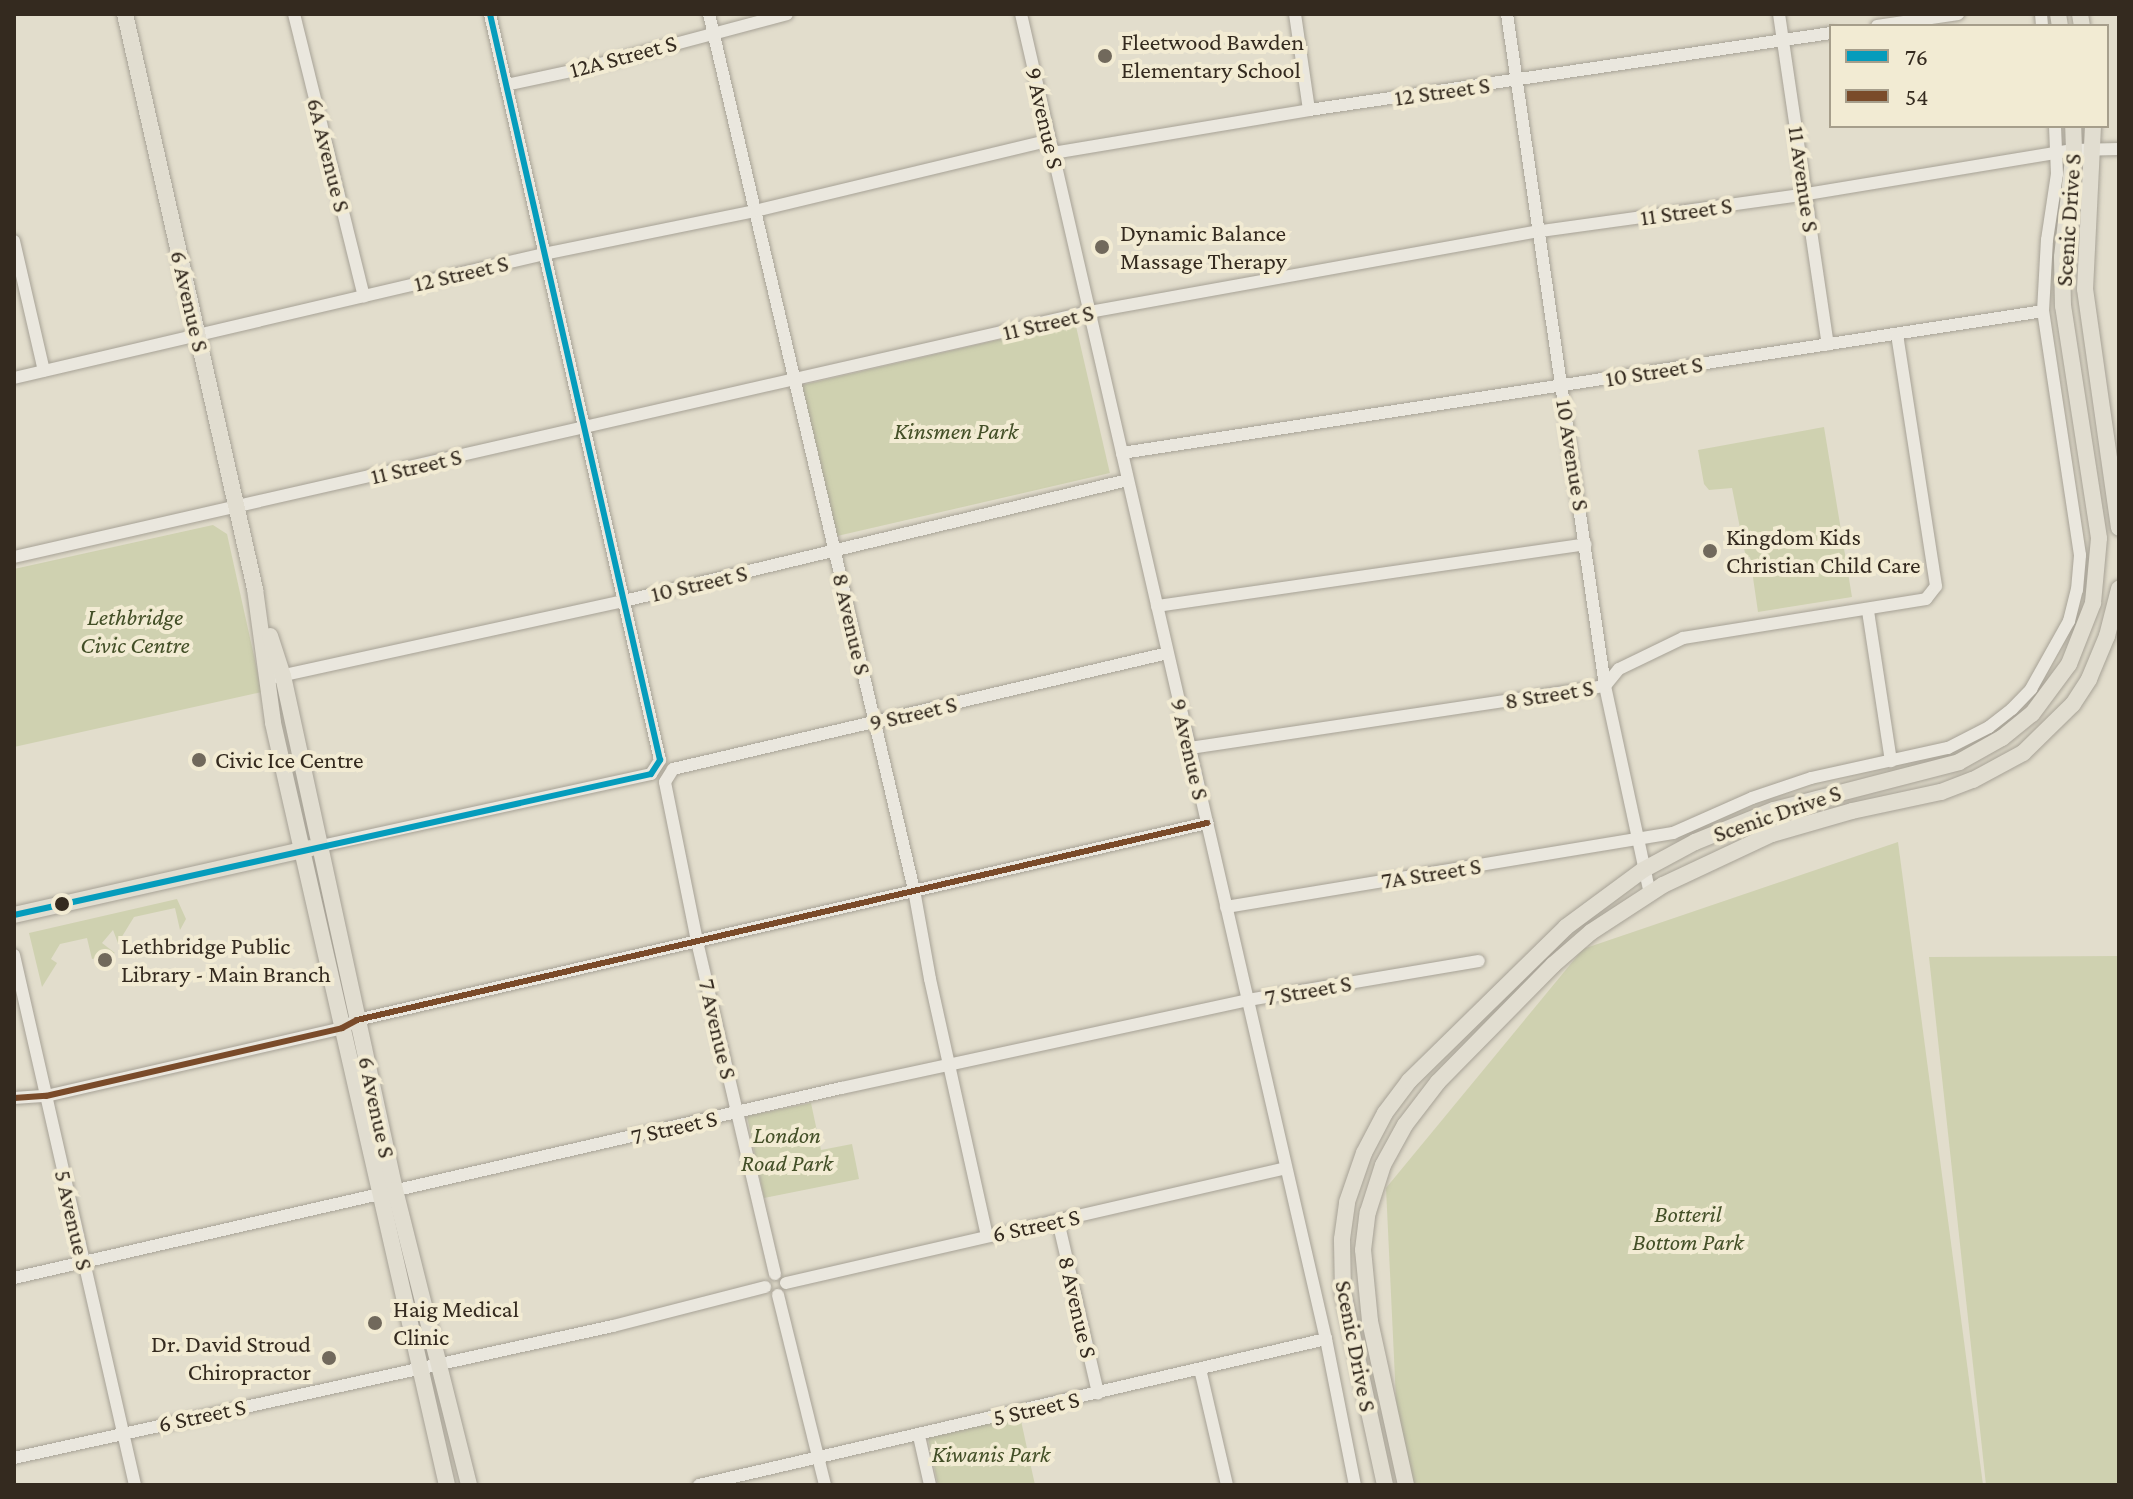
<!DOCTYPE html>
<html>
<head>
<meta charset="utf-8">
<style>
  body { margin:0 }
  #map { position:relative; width:2133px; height:1499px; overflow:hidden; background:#e2ddcc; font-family:"Crimson Pro",serif }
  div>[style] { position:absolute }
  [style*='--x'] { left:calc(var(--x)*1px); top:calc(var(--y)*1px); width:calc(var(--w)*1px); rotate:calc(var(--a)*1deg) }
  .green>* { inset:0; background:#cfd1b0; transform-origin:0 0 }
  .roads { filter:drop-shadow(0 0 2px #a7a296) drop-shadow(0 0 2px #a7a296) }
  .minor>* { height:12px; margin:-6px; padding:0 6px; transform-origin:6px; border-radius:6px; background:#eae7de }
  .major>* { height:16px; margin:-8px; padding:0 8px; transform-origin:8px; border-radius:8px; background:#e1ddd0 }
  .bus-1>* { height:6px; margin:-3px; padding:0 3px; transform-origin:3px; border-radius:3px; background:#059cbc }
  .bus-2>* { height:6px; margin:-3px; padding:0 3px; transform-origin:3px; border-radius:3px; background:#7a4b2a }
  .dots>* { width:22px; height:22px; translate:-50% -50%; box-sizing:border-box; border:4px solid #f2ebd3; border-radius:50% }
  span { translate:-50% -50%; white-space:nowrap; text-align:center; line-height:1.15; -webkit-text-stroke:8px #f2ebd3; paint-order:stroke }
  .poi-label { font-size:24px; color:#342a1f }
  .left { translate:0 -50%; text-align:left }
  .right { translate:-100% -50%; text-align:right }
  .street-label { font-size:24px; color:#342a1f }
  .park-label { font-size:24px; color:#434f27; font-style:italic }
  .frame { position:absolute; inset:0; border:16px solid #342a1f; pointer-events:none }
  .legend { position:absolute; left:1829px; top:24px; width:280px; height:104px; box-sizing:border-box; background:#f2ebd3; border:2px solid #a69e8b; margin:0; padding:10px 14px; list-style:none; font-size:24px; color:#342a1f }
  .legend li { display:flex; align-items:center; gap:16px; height:40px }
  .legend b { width:40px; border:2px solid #a69e8b }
</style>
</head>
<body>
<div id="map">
  <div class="green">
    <div style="left:1075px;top:322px;width:155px;height:281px;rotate:77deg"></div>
    <div style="clip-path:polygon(1824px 427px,1852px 597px,1758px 612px,1750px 557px,1746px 558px,1732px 488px,1709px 490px,1704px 484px,1698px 450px)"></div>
    <div style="clip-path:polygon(213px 525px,227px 534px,262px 692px,14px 747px,14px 569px)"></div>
    <div style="clip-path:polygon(1898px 842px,1983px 1485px,1400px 1485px,1386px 1188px,1583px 949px)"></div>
    <div style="clip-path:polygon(177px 899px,186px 919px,180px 930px,175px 908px,134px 917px,118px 943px,113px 930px,102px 943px,115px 953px,112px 954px,92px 959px,87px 938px,60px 944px,51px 959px,57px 963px,42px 987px,29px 933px)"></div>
    <div style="clip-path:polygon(2119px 956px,2119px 1485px,1986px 1485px,1929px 957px)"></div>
    <div style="clip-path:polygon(811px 1103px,821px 1150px,852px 1144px,859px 1179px,764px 1198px,747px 1116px)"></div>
    <div style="clip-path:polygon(1020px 1416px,1035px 1485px,938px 1485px,928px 1438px)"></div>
  </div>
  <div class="roads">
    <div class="minor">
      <div style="--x:294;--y:14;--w:291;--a:76.1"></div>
      <div style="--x:709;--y:14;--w:900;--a:76.83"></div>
      <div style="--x:914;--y:890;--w:90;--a:79.8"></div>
      <div style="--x:930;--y:979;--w:263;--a:77.5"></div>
      <div style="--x:1021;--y:14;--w:1360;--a:77.04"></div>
      <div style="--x:1326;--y:1339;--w:149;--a:78.8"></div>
      <div style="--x:1295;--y:14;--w:97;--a:81.7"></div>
      <div style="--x:1507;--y:14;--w:679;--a:81.7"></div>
      <div style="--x:1605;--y:686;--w:213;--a:77.8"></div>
      <div style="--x:1779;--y:14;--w:334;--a:81.6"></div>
      <div style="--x:2041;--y:14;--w:12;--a:85"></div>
      <div style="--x:1877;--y:26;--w:82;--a:-8.4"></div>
      <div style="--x:506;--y:85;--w:77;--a:-12"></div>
      <div style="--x:581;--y:69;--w:213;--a:-14.9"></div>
      <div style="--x:1053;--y:153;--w:260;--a:-9.5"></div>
      <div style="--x:1309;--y:110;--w:528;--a:-8.39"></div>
      <div style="--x:14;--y:241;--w:133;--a:77"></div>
      <div style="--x:14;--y:378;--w:544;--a:-13.17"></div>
      <div style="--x:544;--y:254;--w:215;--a:-11.5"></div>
      <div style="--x:755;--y:211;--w:303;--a:-13.5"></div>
      <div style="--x:1122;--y:453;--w:932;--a:-8.76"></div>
      <div style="--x:14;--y:557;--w:1103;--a:-12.84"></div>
      <div style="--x:1089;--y:312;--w:459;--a:-10.2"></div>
      <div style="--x:1541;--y:231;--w:269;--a:-7.9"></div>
      <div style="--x:1807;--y:194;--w:271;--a:-9.4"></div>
      <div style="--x:2074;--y:150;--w:45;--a:-1.3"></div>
      <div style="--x:1157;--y:606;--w:433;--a:-8.2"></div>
      <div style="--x:1868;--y:611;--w:152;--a:81.3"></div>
      <div style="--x:275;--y:677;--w:357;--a:-12.3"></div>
      <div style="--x:624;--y:601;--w:518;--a:-13.5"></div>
      <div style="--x:1190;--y:748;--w:420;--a:-8.5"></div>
      <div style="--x:1605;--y:686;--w:22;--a:-51"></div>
      <div style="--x:1619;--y:669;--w:71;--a:-25.8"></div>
      <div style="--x:1683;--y:638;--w:246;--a:-9.1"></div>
      <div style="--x:1926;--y:599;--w:16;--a:-52"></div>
      <div style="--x:1936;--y:586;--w:255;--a:-98.8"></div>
      <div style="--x:321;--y:846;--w:338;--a:-12.3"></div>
      <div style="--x:651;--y:774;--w:17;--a:-57"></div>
      <div style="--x:660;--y:760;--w:765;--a:-102.84"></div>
      <div style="--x:1226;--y:907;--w:453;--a:-9.4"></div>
      <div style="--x:1673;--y:833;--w:86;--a:-23.9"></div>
      <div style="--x:1752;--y:798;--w:62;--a:-18.7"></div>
      <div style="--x:1811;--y:778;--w:140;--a:-12.4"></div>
      <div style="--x:1948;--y:748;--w:46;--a:-27.1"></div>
      <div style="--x:1989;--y:727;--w:29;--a:-38"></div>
      <div style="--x:2012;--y:709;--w:28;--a:-46"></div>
      <div style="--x:2031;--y:689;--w:78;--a:-60.8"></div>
      <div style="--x:2069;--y:621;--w:32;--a:-76"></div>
      <div style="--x:2077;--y:590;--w:35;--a:-85"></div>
      <div style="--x:2080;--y:555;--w:247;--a:-98.6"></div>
      <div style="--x:2043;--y:311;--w:71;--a:-86.8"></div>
      <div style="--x:2047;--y:240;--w:67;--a:-81.4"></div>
      <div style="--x:2057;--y:174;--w:48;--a:-92.4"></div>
      <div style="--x:14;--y:955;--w:544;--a:77.14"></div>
      <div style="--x:14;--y:1098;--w:32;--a:-4"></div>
      <div style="--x:46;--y:1096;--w:304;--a:-12.9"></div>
      <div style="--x:342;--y:1028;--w:17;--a:-28"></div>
      <div style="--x:357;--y:1020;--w:873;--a:-13.05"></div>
      <div style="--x:1058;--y:1221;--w:177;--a:76.9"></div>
      <div style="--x:775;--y:1274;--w:342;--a:-103.2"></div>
      <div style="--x:697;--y:941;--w:162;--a:-101.4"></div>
      <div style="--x:665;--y:782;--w:15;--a:-58"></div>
      <div style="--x:673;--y:769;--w:508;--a:-13.19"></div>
      <div style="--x:14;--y:1278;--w:849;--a:-12.94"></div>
      <div style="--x:841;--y:1088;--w:416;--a:-12.2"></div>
      <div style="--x:1248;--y:1000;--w:234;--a:-9.6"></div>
      <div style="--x:786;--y:1283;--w:513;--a:-12.95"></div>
      <div style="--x:778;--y:1295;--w:196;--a:76.1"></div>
      <div style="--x:1200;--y:1369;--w:119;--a:76.9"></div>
      <div style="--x:919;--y:1436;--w:50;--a:77.3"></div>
      <div style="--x:14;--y:1458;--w:613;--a:-12.43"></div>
      <div style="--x:613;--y:1326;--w:157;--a:-14.4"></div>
      <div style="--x:699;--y:1485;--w:644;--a:-13.11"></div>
    </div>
    <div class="major">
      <div style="--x:125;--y:14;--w:590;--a:77.26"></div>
      <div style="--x:255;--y:589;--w:135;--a:82.3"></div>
      <div style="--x:273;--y:723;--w:782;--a:77.14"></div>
      <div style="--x:2058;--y:14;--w:12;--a:81"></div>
      <div style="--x:2080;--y:14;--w:12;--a:81"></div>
      <div style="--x:2093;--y:126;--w:163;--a:92.8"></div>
      <div style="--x:2085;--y:289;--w:241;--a:81.9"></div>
      <div style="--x:270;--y:636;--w:42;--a:72"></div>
      <div style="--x:283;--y:676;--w:526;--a:77.71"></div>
      <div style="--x:395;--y:1190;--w:304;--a:75.9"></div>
      <div style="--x:14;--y:915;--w:304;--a:-12.7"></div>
      <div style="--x:1385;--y:1485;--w:197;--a:-102.3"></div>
      <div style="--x:1343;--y:1293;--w:54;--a:-91.1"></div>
      <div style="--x:1342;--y:1239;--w:37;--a:-82"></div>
      <div style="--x:1347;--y:1202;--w:52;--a:-70.9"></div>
      <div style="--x:1364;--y:1153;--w:45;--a:-62.3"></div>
      <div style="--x:1385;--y:1113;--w:40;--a:-53"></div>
      <div style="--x:1409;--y:1081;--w:220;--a:-44.4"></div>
      <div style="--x:1566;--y:927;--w:96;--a:-36.5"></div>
      <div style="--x:1643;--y:870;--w:59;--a:-28.3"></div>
      <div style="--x:1695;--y:842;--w:85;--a:-22.1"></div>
      <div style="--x:1774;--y:810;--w:191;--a:-14.5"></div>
      <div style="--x:1959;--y:762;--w:49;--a:-29.2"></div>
      <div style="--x:2002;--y:738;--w:38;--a:-39"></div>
      <div style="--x:2032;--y:714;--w:62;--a:-53.5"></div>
      <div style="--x:2069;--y:664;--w:66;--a:-68.5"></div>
      <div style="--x:2093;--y:603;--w:65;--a:-84.7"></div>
      <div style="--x:2099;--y:538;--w:235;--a:-98.8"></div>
      <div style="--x:2063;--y:306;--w:49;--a:-91.2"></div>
      <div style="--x:2062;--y:257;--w:108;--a:-83.6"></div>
      <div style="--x:2074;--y:150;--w:24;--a:-92"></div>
      <div style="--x:1406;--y:1485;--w:168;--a:-102.4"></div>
      <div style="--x:1370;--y:1321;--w:71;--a:-95.6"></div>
      <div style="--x:1363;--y:1250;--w:38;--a:-83"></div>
      <div style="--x:1368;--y:1212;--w:49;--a:-72.3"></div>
      <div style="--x:1383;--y:1165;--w:46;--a:-61.2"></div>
      <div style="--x:1405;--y:1125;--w:54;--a:-52.5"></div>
      <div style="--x:1438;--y:1082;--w:164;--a:-45.5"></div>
      <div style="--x:1553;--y:965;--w:50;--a:-41"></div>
      <div style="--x:1591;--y:932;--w:86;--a:-33.1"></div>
      <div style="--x:1663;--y:885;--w:120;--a:-25.1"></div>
      <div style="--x:1772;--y:834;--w:83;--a:-16"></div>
      <div style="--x:1852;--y:811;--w:91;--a:-12.1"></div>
      <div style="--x:1941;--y:792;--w:34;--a:-21"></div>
      <div style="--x:1973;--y:780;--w:57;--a:-28.4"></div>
      <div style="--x:2023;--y:753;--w:70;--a:-44.4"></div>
      <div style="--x:2073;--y:704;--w:30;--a:-57"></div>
      <div style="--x:2089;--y:679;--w:47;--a:-67.3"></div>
      <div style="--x:2107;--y:636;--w:49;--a:-75.7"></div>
    </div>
  </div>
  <div class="bus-1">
    <div style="--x:14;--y:915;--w:652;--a:-12.48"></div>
    <div style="--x:651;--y:774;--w:17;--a:-57"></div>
    <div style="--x:660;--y:760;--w:765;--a:-102.84"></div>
  </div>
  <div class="bus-2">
    <div style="--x:14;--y:1098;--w:32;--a:-4"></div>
    <div style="--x:46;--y:1096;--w:304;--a:-12.9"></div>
    <div style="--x:342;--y:1028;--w:17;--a:-28"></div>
    <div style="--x:357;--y:1020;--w:873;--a:-13.05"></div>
  </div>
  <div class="dots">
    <div style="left:1105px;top:56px;background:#71695c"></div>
    <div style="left:1102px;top:247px;background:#71695c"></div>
    <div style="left:1710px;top:551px;background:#71695c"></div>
    <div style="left:199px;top:760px;background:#71695c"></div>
    <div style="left:62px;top:904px;background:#342a1f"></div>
    <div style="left:105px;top:960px;background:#71695c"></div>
    <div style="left:375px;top:1323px;background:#71695c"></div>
    <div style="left:329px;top:1358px;background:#71695c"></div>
  </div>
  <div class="poi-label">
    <span class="left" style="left:1121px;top:56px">Fleetwood Bawden<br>Elementary School</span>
    <span class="left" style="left:1120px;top:247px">Dynamic Balance<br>Massage Therapy</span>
    <span class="left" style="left:1726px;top:551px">Kingdom Kids<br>Christian Child Care</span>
    <span class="left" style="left:215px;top:760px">Civic Ice Centre</span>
    <span class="left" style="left:121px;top:960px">Lethbridge Public<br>Library - Main Branch</span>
    <span class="left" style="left:393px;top:1323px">Haig Medical<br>Clinic</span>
    <span class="right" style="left:311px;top:1358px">Dr. David Stroud<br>Chiropractor</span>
  </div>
  <div class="street-label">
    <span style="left:623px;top:56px;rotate:-15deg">12A Street S</span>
    <span style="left:1442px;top:91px;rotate:-8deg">12 Street S</span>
    <span style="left:1045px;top:118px;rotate:77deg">9 Avenue S</span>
    <span style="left:329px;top:155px;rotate:76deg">6A Avenue S</span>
    <span style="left:1804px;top:179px;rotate:82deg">11 Avenue S</span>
    <span style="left:1686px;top:211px;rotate:-8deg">11 Street S</span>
    <span style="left:2068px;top:220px;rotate:-86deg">Scenic Drive S</span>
    <span style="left:461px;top:273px;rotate:-13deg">12 Street S</span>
    <span style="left:190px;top:301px;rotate:77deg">6 Avenue S</span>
    <span style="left:1048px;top:322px;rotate:-13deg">11 Street S</span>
    <span style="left:1654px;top:371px;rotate:-9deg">10 Street S</span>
    <span style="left:1573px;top:455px;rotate:81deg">10 Avenue S</span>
    <span style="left:416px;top:466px;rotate:-13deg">11 Street S</span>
    <span style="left:699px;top:583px;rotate:-13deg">10 Street S</span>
    <span style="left:852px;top:624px;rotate:77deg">8 Avenue S</span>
    <span style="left:1549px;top:694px;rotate:-9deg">8 Street S</span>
    <span style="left:913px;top:713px;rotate:-13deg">9 Street S</span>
    <span style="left:1190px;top:749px;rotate:77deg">9 Avenue S</span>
    <span style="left:1777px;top:813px;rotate:-19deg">Scenic Drive S</span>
    <span style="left:1431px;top:873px;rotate:-9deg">7A Street S</span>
    <span style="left:1308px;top:990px;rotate:-10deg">7 Street S</span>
    <span style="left:718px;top:1029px;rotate:77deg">7 Avenue S</span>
    <span style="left:377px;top:1107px;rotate:78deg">6 Avenue S</span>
    <span style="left:674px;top:1127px;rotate:-13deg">7 Street S</span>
    <span style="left:74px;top:1220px;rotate:77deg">5 Avenue S</span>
    <span style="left:1036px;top:1225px;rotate:-12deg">6 Street S</span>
    <span style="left:1078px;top:1307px;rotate:77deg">8 Avenue S</span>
    <span style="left:1356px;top:1346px;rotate:79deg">Scenic Drive S</span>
    <span style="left:1036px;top:1408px;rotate:-13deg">5 Street S</span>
    <span style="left:202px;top:1415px;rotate:-12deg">6 Street S</span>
  </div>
  <div class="park-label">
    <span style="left:956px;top:431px">Kinsmen Park</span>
    <span style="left:135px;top:631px">Lethbridge<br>Civic Centre</span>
    <span style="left:787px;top:1149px">London<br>Road Park</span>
    <span style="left:1688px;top:1228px">Botteril<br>Bottom Park</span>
    <span style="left:991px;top:1454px">Kiwanis Park</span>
  </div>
  <div class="frame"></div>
  <ul class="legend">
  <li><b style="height:10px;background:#059cbc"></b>76</li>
  <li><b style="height:10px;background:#7a4b2a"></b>54</li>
  </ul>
</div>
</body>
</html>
